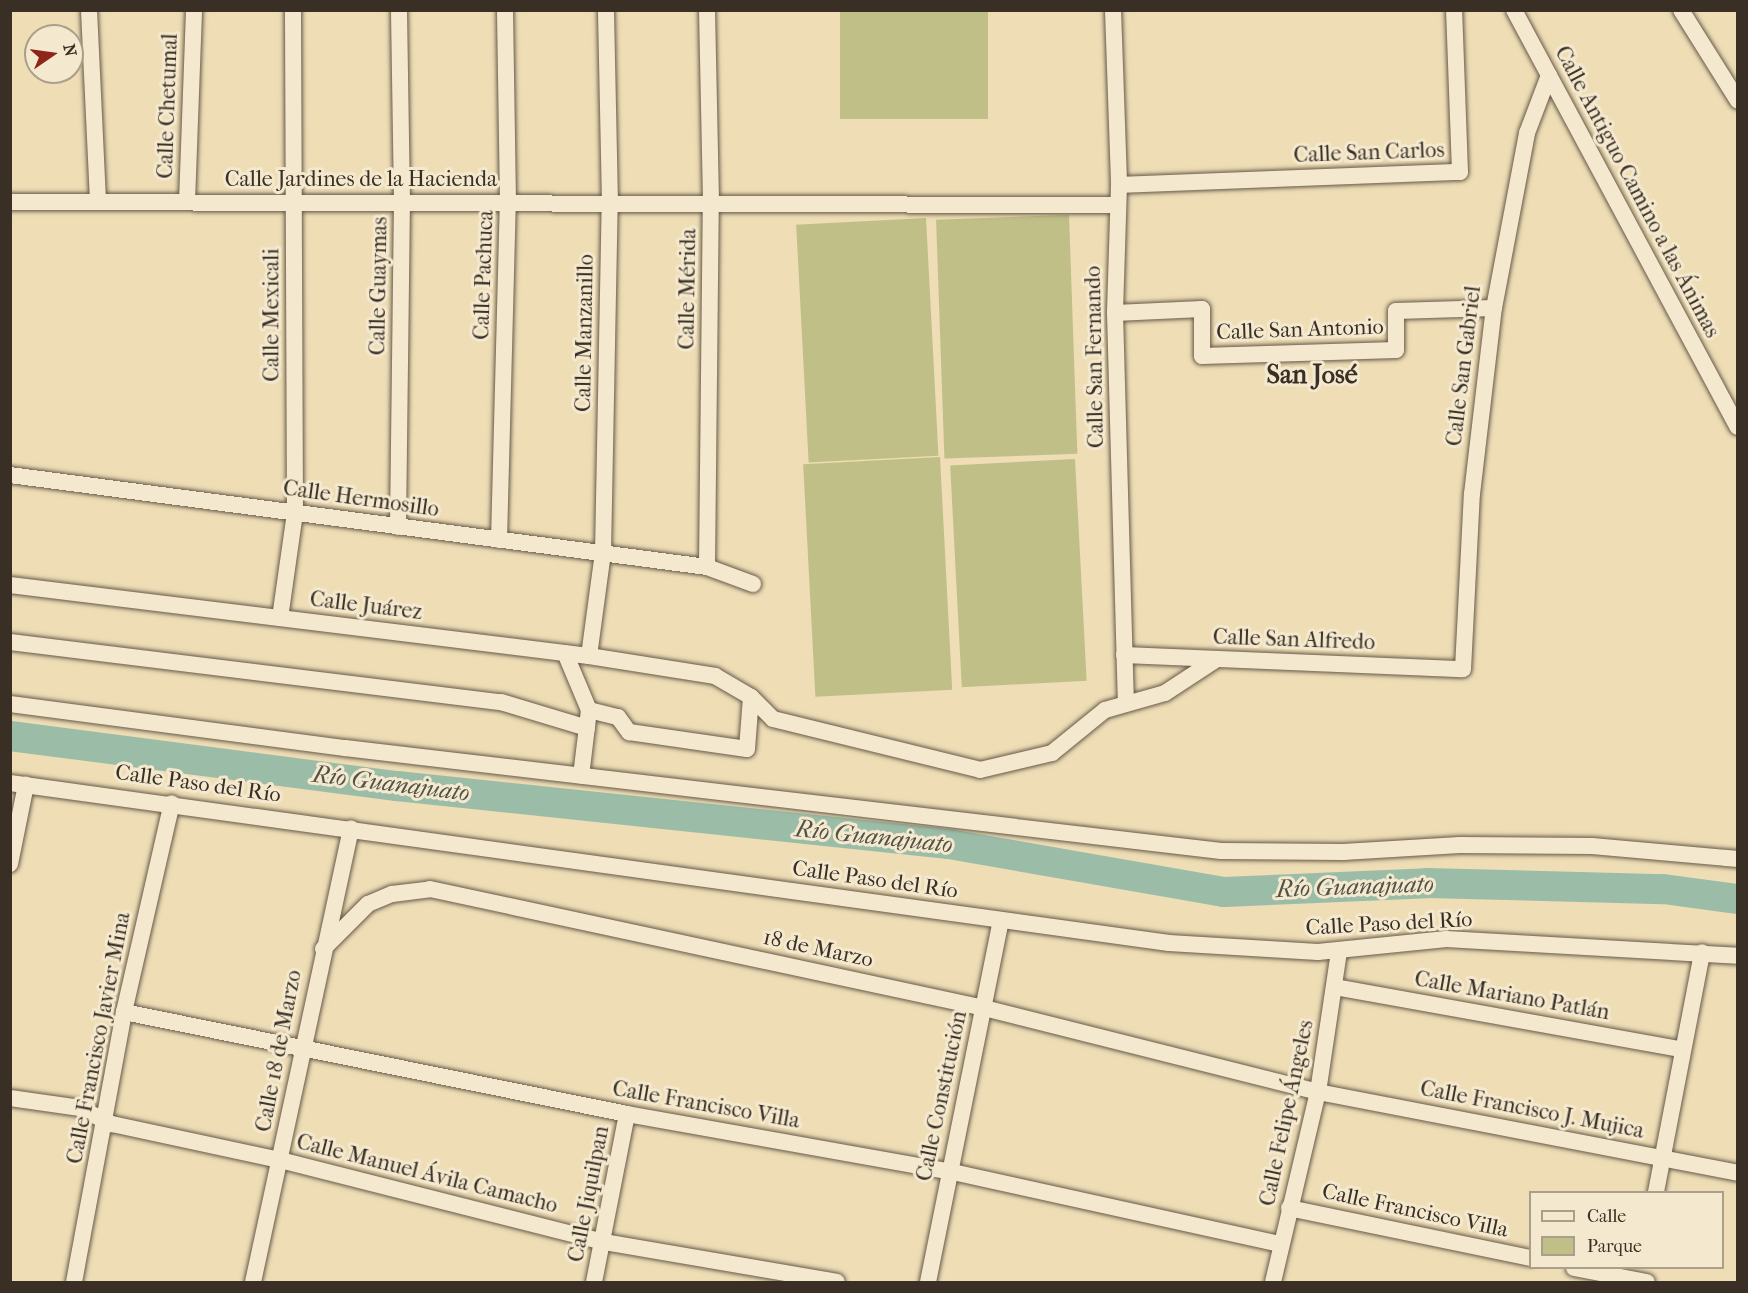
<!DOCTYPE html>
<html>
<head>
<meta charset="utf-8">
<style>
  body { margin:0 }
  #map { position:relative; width:1748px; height:1293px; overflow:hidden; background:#eeddb5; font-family:"IM FELL French Canon",serif }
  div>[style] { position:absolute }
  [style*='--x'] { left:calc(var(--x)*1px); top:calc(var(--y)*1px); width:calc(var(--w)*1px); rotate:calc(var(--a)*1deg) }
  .green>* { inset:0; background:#c0bf88; transform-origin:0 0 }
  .river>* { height:30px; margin:-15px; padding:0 15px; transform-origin:15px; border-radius:15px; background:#9bbda8 }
  .roads { filter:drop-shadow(0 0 2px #665a49) drop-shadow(0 0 2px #665a49) }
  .minor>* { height:16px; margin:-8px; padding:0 8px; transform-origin:8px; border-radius:8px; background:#f4e9cf }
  span { translate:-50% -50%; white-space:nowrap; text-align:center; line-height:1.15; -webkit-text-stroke:6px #f4e9cf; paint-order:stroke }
  .street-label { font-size:22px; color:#392f25 }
  .water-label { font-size:24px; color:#525246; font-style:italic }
  .quarter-label { font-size:26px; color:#392f25; font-weight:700 }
  .frame { position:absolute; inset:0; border:12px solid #392f25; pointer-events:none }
  .legend { position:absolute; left:1529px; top:1191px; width:195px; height:78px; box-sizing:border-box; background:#f4e9cf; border:2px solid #a99f8b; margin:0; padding:8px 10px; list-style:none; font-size:18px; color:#392f25 }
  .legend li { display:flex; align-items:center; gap:12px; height:30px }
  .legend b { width:30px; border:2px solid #a99f8b }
  .north { position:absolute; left:24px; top:24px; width:60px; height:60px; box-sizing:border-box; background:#f4e9cf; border:2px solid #a99f8b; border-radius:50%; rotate:77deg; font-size:16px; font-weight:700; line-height:24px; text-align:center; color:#392f25 }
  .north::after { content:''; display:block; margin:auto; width:21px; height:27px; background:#8f2418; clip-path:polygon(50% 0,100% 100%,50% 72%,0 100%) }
</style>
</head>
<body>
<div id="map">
  <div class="green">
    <div style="left:840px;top:11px;width:148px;height:108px"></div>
    <div style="left:1069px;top:215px;width:239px;height:133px;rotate:88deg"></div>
    <div style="left:926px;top:218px;width:238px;height:130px;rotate:87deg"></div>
    <div style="left:940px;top:457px;width:233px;height:137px;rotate:87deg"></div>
    <div style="left:1075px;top:459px;width:222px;height:125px;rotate:87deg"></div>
  </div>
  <div class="river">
    <div style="--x:10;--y:736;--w:390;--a:7.4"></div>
    <div style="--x:397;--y:786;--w:555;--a:6"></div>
    <div style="--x:949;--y:844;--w:279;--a:9.9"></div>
    <div style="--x:1224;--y:892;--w:203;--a:-2.5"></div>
    <div style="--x:1427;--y:883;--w:236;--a:1.5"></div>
    <div style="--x:1663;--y:889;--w:76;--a:7.6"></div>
  </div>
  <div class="roads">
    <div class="minor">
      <div style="--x:89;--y:10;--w:190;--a:87.3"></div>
      <div style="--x:1113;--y:10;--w:175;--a:88"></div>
      <div style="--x:1119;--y:185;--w:128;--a:91.8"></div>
      <div style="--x:1115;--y:313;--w:391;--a:88.4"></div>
      <div style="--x:1514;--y:10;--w:473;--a:61.8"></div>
      <div style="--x:1681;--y:10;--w:107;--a:57.9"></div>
      <div style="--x:1119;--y:185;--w:341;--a:-2.2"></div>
      <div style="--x:1460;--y:172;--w:162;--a:-92.1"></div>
      <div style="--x:10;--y:202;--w:1108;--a:0.16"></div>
      <div style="--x:187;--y:202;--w:192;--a:-87.9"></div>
      <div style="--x:1115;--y:313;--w:87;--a:-2.6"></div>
      <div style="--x:1202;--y:309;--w:47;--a:90"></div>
      <div style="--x:1202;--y:356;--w:194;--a:-1.8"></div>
      <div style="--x:1396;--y:350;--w:39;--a:-90"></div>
      <div style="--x:1396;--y:311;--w:98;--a:-1.8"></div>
      <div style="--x:10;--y:475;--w:703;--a:7.52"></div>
      <div style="--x:707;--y:567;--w:49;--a:20.3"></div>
      <div style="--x:398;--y:527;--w:325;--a:-89.3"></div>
      <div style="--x:402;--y:202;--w:192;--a:-90.9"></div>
      <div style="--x:499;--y:540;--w:338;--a:-88.5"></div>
      <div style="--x:508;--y:202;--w:192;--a:-90.9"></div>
      <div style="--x:707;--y:567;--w:366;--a:-89.4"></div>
      <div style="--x:711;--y:201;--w:191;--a:-91.2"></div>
      <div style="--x:10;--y:585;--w:583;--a:6.99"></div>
      <div style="--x:589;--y:656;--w:128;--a:9"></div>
      <div style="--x:715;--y:676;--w:42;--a:30.3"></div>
      <div style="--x:751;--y:697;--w:31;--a:45"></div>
      <div style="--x:773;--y:719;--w:213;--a:13.8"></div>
      <div style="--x:980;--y:770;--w:74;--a:-13.3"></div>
      <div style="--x:1052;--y:753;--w:68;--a:-39.1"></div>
      <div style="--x:1105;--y:710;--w:62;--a:-15.8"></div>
      <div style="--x:1165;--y:693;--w:62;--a:-33.2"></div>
      <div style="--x:280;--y:618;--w:106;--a:-81.9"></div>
      <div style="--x:295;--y:513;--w:503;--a:-90.23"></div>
      <div style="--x:10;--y:642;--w:495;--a:7"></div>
      <div style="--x:501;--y:702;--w:90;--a:16.8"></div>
      <div style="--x:565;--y:653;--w:62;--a:67.2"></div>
      <div style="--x:589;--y:710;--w:66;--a:96.9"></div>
      <div style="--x:1124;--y:655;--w:339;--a:2.4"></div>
      <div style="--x:1463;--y:669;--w:175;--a:-87.1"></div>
      <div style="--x:1472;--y:494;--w:187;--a:-83.3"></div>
      <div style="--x:1494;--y:308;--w:178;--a:-79.3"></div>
      <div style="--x:1527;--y:133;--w:62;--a:-69.2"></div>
      <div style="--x:589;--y:656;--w:104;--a:-82.3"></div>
      <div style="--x:603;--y:553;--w:350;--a:-88.9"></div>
      <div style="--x:610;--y:203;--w:193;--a:-91.2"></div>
      <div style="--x:10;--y:704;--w:338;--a:7.5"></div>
      <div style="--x:345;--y:748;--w:882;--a:6.71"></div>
      <div style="--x:1221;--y:851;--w:122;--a:0.5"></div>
      <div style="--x:1343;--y:852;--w:117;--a:-3.4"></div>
      <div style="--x:1460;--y:845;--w:132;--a:0.4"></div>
      <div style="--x:1592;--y:846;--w:147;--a:5.1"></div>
      <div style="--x:589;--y:710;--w:30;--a:14"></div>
      <div style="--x:618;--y:717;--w:19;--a:54"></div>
      <div style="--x:629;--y:732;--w:119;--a:8.2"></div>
      <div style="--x:747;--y:749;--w:52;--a:-85.6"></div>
      <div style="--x:10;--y:783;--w:1170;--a:7.86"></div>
      <div style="--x:1169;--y:943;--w:149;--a:3.5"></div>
      <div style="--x:1318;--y:952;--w:129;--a:-5.8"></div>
      <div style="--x:1446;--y:939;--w:292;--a:3.3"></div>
      <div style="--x:10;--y:864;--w:81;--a:-78.6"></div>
      <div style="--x:323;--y:949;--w:64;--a:-45"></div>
      <div style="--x:368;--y:904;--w:26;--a:-23"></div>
      <div style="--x:392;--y:894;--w:38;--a:-7"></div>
      <div style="--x:430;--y:889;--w:567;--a:12.12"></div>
      <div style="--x:984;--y:1008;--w:344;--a:14.1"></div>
      <div style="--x:1318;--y:1092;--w:428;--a:10.9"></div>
      <div style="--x:1335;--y:987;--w:352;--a:10.2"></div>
      <div style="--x:124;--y:1012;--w:513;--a:11.46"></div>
      <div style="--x:627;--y:1114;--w:326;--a:10.1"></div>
      <div style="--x:948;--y:1171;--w:341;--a:12.4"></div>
      <div style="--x:10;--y:1098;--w:71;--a:8.1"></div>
      <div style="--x:80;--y:1108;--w:36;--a:27"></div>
      <div style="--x:112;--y:1124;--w:172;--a:12.1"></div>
      <div style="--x:280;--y:1160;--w:334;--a:14.2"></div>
      <div style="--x:604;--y:1242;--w:236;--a:9.7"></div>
      <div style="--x:1656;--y:1192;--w:244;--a:-79.1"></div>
      <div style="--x:1289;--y:1208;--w:246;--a:11.7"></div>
      <div style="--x:1574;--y:1268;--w:74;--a:10.9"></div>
      <div style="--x:74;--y:1282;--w:275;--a:-79.5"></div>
      <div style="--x:124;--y:1012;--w:214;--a:-77.1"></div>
      <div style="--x:253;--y:1282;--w:464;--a:-77.8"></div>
      <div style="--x:594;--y:1282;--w:171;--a:-78.9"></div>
      <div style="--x:928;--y:1282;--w:369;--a:-78.6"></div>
      <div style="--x:1273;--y:1282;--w:195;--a:-76.7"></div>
      <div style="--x:1318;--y:1092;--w:142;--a:-81.5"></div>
    </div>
  </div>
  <div class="street-label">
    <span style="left:168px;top:106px;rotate:-88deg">Calle Chetumal</span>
    <span style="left:1369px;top:153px;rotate:-2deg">Calle San Carlos</span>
    <span style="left:361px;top:180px">Calle Jardines de la Hacienda</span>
    <span style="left:1637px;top:192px;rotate:62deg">Calle Antiguo Camino a las Ánimas</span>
    <span style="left:484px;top:275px;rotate:-88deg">Calle Pachuca</span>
    <span style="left:379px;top:286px;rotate:-89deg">Calle Guaymas</span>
    <span style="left:688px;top:289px;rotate:-89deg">Calle Mérida</span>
    <span style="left:272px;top:315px;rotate:-90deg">Calle Mexicali</span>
    <span style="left:1300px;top:330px;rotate:-2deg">Calle San Antonio</span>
    <span style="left:585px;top:333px;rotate:-89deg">Calle Manzanillo</span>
    <span style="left:1095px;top:357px;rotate:-91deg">Calle San Fernando</span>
    <span style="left:1464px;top:366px;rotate:-83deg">Calle San Gabriel</span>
    <span style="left:361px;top:499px;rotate:8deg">Calle Hermosillo</span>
    <span style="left:366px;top:606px;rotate:7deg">Calle Juárez</span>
    <span style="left:1294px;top:640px;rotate:2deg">Calle San Alfredo</span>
    <span style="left:198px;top:784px;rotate:8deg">Calle Paso del Río</span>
    <span style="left:875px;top:880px;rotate:8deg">Calle Paso del Río</span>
    <span style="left:1389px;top:924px;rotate:-3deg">Calle Paso del Río</span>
    <span style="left:818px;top:949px;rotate:12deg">18 de Marzo</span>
    <span style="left:1512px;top:996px;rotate:10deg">Calle Mariano Patlán</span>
    <span style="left:99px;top:1038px;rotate:-79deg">Calle Francisco Javier Mina</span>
    <span style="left:279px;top:1051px;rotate:-79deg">Calle 18 de Marzo</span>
    <span style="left:942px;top:1096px;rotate:-78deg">Calle Constitución</span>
    <span style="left:706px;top:1105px;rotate:10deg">Calle Francisco Villa</span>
    <span style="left:1532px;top:1110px;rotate:11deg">Calle Francisco J. Mujica</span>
    <span style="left:1287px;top:1113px;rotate:-78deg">Calle Felipe Ángeles</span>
    <span style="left:427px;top:1174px;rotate:14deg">Calle Manuel Ávila Camacho</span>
    <span style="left:589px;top:1194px;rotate:-79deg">Calle Jiquilpan</span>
    <span style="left:1415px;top:1211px;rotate:12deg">Calle Francisco Villa</span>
  </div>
  <div class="water-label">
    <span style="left:391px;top:784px;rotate:7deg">Río Guanajuato</span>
    <span style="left:874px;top:837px;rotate:6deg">Río Guanajuato</span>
    <span style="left:1355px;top:887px;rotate:-2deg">Río Guanajuato</span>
  </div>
  <div class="quarter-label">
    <span style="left:1312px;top:375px">San José</span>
  </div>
  <div class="frame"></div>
  <ul class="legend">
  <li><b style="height:8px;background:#f4e9cf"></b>Calle</li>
  <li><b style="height:16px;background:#c0bf88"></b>Parque</li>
  </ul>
  <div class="north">N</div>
</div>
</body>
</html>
